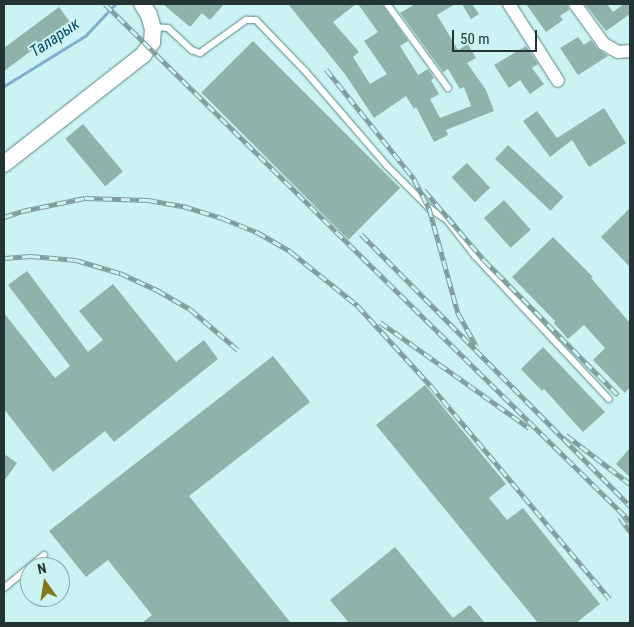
<!DOCTYPE html>
<html>
<head>
<meta charset="utf-8">
<style>
  body { margin:0 }
  #map { position:relative; width:634px; height:627px; overflow:hidden; background:#cbf3f3; font-family:"Roboto Condensed",sans-serif }
  div>[style] { position:absolute }
  [style*='--x'] { left:calc(var(--x)*1px); top:calc(var(--y)*1px); width:calc(var(--w)*1px); rotate:calc(var(--a)*1deg) }
  .stream>* { height:3px; margin:-1.5px; padding:0 1.5px; transform-origin:1.5px; border-radius:1.5px; background:#7eb0ce }
  .building>* { inset:0; background:#8fb3aa; transform-origin:0 0 }
  .roads { filter:drop-shadow(0 0 1px #5e8384) drop-shadow(0 0 1px #5e8384) }
  .service>* { height:6px; margin:-3px; padding:0 3px; transform-origin:3px; border-radius:3px; background:#fff }
  .minor>* { height:12px; margin:-6px; padding:0 6px; transform-origin:6px; border-radius:6px; background:#fff }
  .tertiary>* { height:16px; margin:-8px; padding:0 8px; transform-origin:8px; border-radius:8px; background:#fff }
  .rail>* { height:5px; margin-top:-2.5px; transform-origin:0; background:repeating-linear-gradient(90deg,#cbf3f3 0 9px,#7e9b9b 0 18px); box-sizing:border-box; border-block:1px solid #7e9b9b }
  span { translate:-50% -50%; white-space:nowrap; text-align:center; line-height:1.15; -webkit-text-stroke:4px #cbf3f3; paint-order:stroke }
  .water-label { font-size:16px; color:#014664; font-style:italic }
  .frame { position:absolute; inset:0; border:5px solid #243434; pointer-events:none }
  .north { position:absolute; left:20px; top:557px; width:50px; height:50px; box-sizing:border-box; background:#cbf3f3; border:1px solid #88a7a7; border-radius:50%; rotate:347deg; font-size:14px; font-weight:700; line-height:20px; text-align:center; color:#243434 }
  .north::after { content:''; display:block; margin:auto; width:18px; height:22px; background:#83771c; clip-path:polygon(50% 0,100% 100%,50% 72%,0 100%) }
  .scale { position:absolute; left:452px; top:30px; width:85px; height:22px; box-sizing:border-box; border:2px solid #243434; border-top:0; padding-left:6px; font-size:15px; line-height:18px; white-space:nowrap; color:#243434; -webkit-text-stroke:4px #cbf3f3; paint-order:stroke }
</style>
</head>
<body>
<div id="map">
  <div class="stream">
    <div style="--x:4;--y:86;--w:95;--a:-31.7"></div>
    <div style="--x:85;--y:36;--w:44;--a:-46.8"></div>
  </div>
  <div class="building">
    <div style="clip-path:polygon(163px 4px,224px 4px,210px 20px,202px 13px,190px 27px)"></div>
    <div style="clip-path:polygon(288px 4px,356px 4px,333px 22px,359px 52px,353px 57px,370px 84px,387px 74px,364px 41px,378px 32px,358px 4px,382px 4px,408px 41px,400px 46px,418px 75px,428px 69px,434px 78px,431px 80px,439px 94px,430px 99px,440px 118px,471px 106px,464px 87px,460px 89px,448px 69px,443px 72px,400px 13px,415px 4px,455px 4px,437px 15px,458px 50px,468px 44px,476px 58px,467px 63px,486px 90px,494px 111px,446px 130px,448px 135px,434px 142px,416px 107px,414px 109px,406px 96px,374px 118px,345px 74px)"></div>
    <div style="clip-path:polygon(462px 4px,472px 4px,479px 14px,471px 19px)"></div>
    <div style="clip-path:polygon(526px 4px,567px 4px,569px 10px,560px 16px,563px 20px,546px 32px)"></div>
    <div style="clip-path:polygon(585px 4px,607px 4px,613px 12px,624px 4px,630px 4px,630px 14px,606px 31px)"></div>
    <div style="clip-path:polygon(59px 7px,70px 22px,4px 71px,4px 48px)"></div>
    <div style="clip-path:polygon(578px 37px,584px 45px,591px 40px,598px 49px,608px 56px,578px 75px,560px 48px)"></div>
    <div style="left:253px;top:41px;width:208px;height:73px;rotate:45deg"></div>
    <div style="clip-path:polygon(526px 46px,538px 64px,532px 68px,544px 84px,530px 94px,520px 80px,509px 88px,494px 65px)"></div>
    <div style="clip-path:polygon(604px 108px,626px 143px,589px 167px,572px 140px,550px 157px,523px 121px,537px 111px,557px 138px)"></div>
    <div style="left:83px;top:124px;width:62px;height:23px;rotate:50deg"></div>
    <div style="left:508px;top:145px;width:76px;height:19px;rotate:43deg"></div>
    <div style="left:467px;top:163px;width:34px;height:21px;rotate:47deg"></div>
    <div style="left:504px;top:200px;width:40px;height:27px;rotate:48deg"></div>
    <div style="clip-path:polygon(630px 208px,630px 267px,601px 237px)"></div>
    <div style="clip-path:polygon(553px 237px,593px 277px,591px 278px,630px 323px,630px 387px,625px 393px,593px 360px,605px 348px,584px 325px,568px 339px,554px 323px,555px 321px,512px 277px)"></div>
    <div style="clip-path:polygon(27px 271px,88px 352px,103px 340px,79px 311px,113px 284px,176px 362px,204px 340px,218px 359px,114px 442px,105px 431px,53px 472px,4px 409px,4px 313px,55px 378px,70px 366px,8px 285px)"></div>
    <div style="clip-path:polygon(543px 347px,605px 412px,583px 432px,544px 389px,542px 391px,521px 369px)"></div>
    <div style="clip-path:polygon(273px 356px,310px 402px,189px 496px,291px 623px,142px 623px,152px 615px,108px 560px,86px 577px,49px 531px)"></div>
    <div style="clip-path:polygon(425px 385px,506px 484px,489px 498px,507px 520px,523px 508px,600px 604px,576px 623px,538px 623px,376px 425px)"></div>
    <div style="clip-path:polygon(630px 448px,630px 477px,616px 464px)"></div>
    <div style="clip-path:polygon(4px 454px,17px 463px,4px 481px)"></div>
    <div style="clip-path:polygon(395px 547px,453px 618px,470px 605px,485px 623px,349px 623px,330px 600px)"></div>
  </div>
  <div class="roads">
    <div class="service">
      <div style="--x:387;--y:4;--w:104;--a:54"></div>
      <div style="--x:154;--y:27;--w:14;--a:4"></div>
      <div style="--x:168;--y:28;--w:33;--a:43"></div>
      <div style="--x:192;--y:50;--w:9;--a:21"></div>
      <div style="--x:200;--y:53;--w:57;--a:-35.7"></div>
      <div style="--x:246;--y:20;--w:10;--a:0"></div>
      <div style="--x:256;--y:20;--w:72;--a:46.1"></div>
      <div style="--x:306;--y:72;--w:124;--a:49.2"></div>
      <div style="--x:387;--y:166;--w:59;--a:45"></div>
      <div style="--x:429;--y:208;--w:22;--a:34"></div>
      <div style="--x:447;--y:220;--w:46;--a:52.1"></div>
      <div style="--x:475;--y:256;--w:196;--a:46.9"></div>
      <div style="--x:4;--y:588;--w:52;--a:-39.5"></div>
    </div>
    <div class="minor">
      <div style="--x:509;--y:4;--w:91;--a:57.5"></div>
      <div style="--x:575;--y:4;--w:49;--a:54.1"></div>
      <div style="--x:604;--y:44;--w:16;--a:30"></div>
      <div style="--x:618;--y:52;--w:12;--a:-5"></div>
    </div>
    <div class="tertiary">
      <div style="--x:4;--y:164;--w:177;--a:-38.1"></div>
      <div style="--x:143;--y:55;--w:16;--a:-55"></div>
      <div style="--x:152;--y:42;--w:13;--a:-86"></div>
      <div style="--x:153;--y:29;--w:15;--a:-106"></div>
      <div style="--x:149;--y:15;--w:13;--a:-122"></div>
    </div>
  </div>
  <div class="rail">
    <div style="--x:105;--y:4;--w:737;--a:44.56"></div>
    <div style="--x:326;--y:69;--w:141;--a:51.3"></div>
    <div style="--x:414;--y:179;--w:33;--a:63"></div>
    <div style="--x:429;--y:208;--w:109;--a:74.6"></div>
    <div style="--x:458;--y:313;--w:38;--a:61"></div>
    <div style="--x:424;--y:190;--w:92;--a:49.4"></div>
    <div style="--x:484;--y:260;--w:190;--a:45.2"></div>
    <div style="--x:4;--y:217;--w:19;--a:-18"></div>
    <div style="--x:22;--y:211;--w:64;--a:-11.7"></div>
    <div style="--x:85;--y:198;--w:63;--a:1.8"></div>
    <div style="--x:148;--y:200;--w:36;--a:10"></div>
    <div style="--x:183;--y:206;--w:41;--a:17.1"></div>
    <div style="--x:222;--y:218;--w:38;--a:22"></div>
    <div style="--x:257;--y:232;--w:39;--a:30"></div>
    <div style="--x:291;--y:252;--w:85;--a:38.8"></div>
    <div style="--x:357;--y:305;--w:110;--a:47.6"></div>
    <div style="--x:431;--y:386;--w:278;--a:50"></div>
    <div style="--x:361;--y:234;--w:383;--a:45.3"></div>
    <div style="--x:4;--y:258;--w:27;--a:-4"></div>
    <div style="--x:31;--y:256;--w:45;--a:5.1"></div>
    <div style="--x:76;--y:260;--w:46;--a:16.5"></div>
    <div style="--x:120;--y:273;--w:41;--a:24.7"></div>
    <div style="--x:157;--y:290;--w:38;--a:30"></div>
    <div style="--x:190;--y:309;--w:63;--a:40.5"></div>
    <div style="--x:380;--y:322;--w:183;--a:35.4"></div>
    <div style="--x:566;--y:435;--w:81;--a:37.4"></div>
    <div style="--x:620;--y:517;--w:18;--a:56"></div>
  </div>
  <div class="water-label">
    <span style="left:55px;top:38px;rotate:-34deg">Таларык</span>
  </div>
  <div class="frame"></div>
  <div class="north">N</div>
  <div class="scale">50 m</div>
</div>
</body>
</html>
